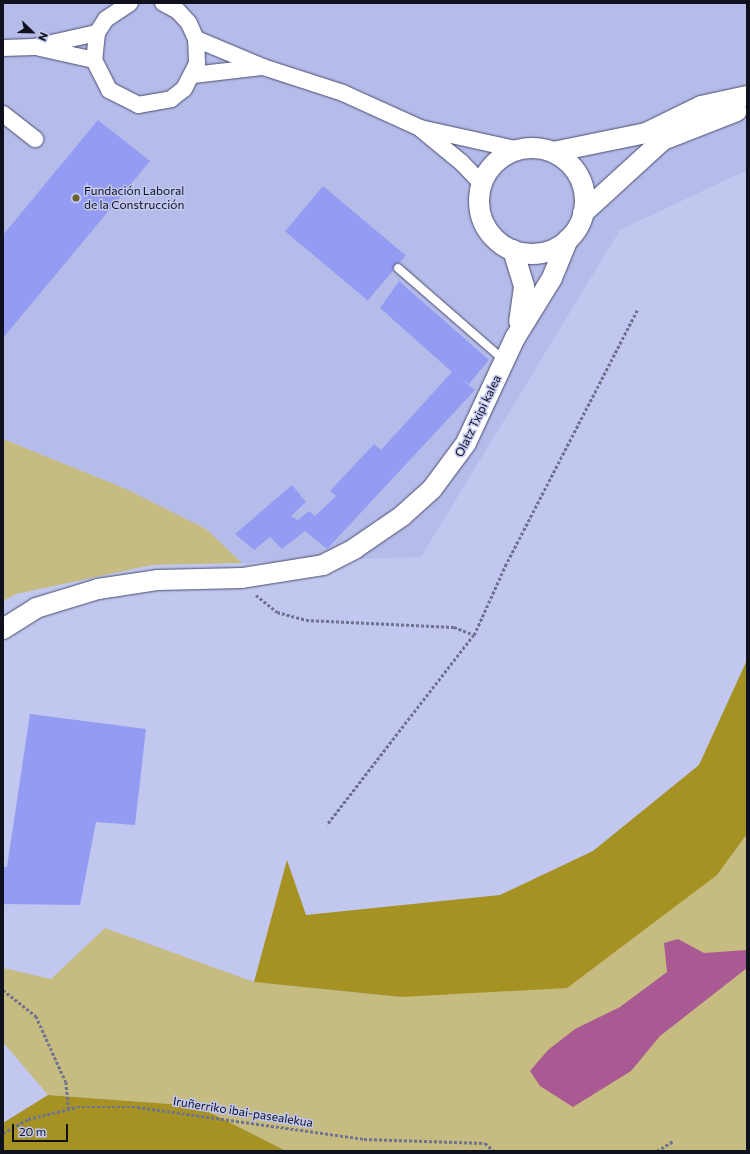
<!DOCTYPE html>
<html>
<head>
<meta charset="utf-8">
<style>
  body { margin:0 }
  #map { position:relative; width:750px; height:1154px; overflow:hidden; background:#c1c7ef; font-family:Commissioner,sans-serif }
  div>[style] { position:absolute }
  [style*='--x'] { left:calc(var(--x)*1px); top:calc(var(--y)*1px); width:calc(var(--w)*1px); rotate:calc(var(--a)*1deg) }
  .built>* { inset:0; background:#b6bcea }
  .green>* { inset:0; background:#c6bb80 }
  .forest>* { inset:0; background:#a59222 }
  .water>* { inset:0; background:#aa5a93 }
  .building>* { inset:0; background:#939cf2; transform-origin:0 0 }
  .path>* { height:2.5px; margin-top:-1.25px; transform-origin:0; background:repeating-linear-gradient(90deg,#6f738f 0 3px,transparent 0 5px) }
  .roads { filter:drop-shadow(0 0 1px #494d6f) drop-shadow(0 0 1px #494d6f) }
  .service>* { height:8px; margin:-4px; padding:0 4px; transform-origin:4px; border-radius:4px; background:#fff }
  .minor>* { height:16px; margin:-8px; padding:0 8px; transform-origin:8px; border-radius:8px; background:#fff }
  .tertiary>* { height:20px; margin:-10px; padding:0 10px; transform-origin:10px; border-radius:10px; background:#fff }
  .tertiary>.ring { margin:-10px; padding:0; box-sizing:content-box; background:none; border:20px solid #fff; border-radius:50% }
  .dots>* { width:11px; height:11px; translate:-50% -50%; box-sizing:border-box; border:2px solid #c1c7ef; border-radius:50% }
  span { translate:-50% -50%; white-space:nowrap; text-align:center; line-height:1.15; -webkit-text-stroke:3px #c1c7ef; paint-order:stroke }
  .poi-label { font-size:12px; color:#10111f }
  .left { translate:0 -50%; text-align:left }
  .street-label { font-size:12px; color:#10111f }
  .frame { position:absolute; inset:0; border:4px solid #10111f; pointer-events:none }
  .north { position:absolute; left:12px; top:12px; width:40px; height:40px; -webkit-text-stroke:3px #c1c7ef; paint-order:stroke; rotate:113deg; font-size:11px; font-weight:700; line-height:16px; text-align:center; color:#10111f }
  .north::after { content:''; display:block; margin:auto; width:14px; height:18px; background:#10111f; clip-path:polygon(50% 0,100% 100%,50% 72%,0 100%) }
  .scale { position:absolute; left:12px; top:1124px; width:56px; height:18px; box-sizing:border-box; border:2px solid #10111f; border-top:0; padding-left:5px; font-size:12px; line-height:14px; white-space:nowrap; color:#10111f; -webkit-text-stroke:3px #c1c7ef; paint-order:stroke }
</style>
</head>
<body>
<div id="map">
  <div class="built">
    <div style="clip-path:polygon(3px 3px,747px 3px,747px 170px,620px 230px,421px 557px,242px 563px,206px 529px,126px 489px,3px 439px)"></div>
  </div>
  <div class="green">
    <div style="clip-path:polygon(3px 439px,126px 489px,206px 529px,242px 563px,152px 565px,16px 594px,3px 601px)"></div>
    <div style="clip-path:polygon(747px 834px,747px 1151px,286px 1151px,197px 1106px,48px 1095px,3px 1042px,3px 968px,51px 979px,105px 928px,254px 982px,401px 997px,717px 875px)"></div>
  </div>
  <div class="forest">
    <div style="clip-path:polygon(747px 660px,747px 834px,717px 875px,567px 988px,401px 997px,254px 982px,287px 860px,306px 915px,500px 895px,593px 851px,699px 765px)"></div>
    <div style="clip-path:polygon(48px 1095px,197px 1106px,286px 1151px,3px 1151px,3px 1123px)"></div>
  </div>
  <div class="water">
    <div style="clip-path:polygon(678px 939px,704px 953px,747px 950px,747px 968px,660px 1036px,631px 1071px,573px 1107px,540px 1086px,530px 1071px,548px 1050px,575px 1029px,620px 1007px,667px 972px,664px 943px)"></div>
  </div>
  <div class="building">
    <div style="clip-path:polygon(98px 120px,150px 161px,3px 338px,3px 235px)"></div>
    <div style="left:323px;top:186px;width:108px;height:59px;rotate:40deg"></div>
    <div style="clip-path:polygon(399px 281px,489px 360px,469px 384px,461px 379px,475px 390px,327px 549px,305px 531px,282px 549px,270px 537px,254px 550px,235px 534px,292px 485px,306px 502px,291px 516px,298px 520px,309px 511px,315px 516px,336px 496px,330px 491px,374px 444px,381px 450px,452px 372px,380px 308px)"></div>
    <div style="clip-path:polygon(30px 714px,146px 729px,135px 825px,96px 822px,80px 905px,3px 904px,3px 867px,7px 867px)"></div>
  </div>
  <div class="path">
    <div style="--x:256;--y:595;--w:27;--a:39"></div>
    <div style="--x:277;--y:612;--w:30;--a:15"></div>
    <div style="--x:306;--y:620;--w:148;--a:2.7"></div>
    <div style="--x:454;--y:627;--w:22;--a:22"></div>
    <div style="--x:474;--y:635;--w:240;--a:127.7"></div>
    <div style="--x:474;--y:635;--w:76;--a:-65.8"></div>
    <div style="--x:505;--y:566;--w:288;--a:-62.7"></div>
    <div style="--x:3;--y:990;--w:42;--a:38.2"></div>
    <div style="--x:36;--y:1016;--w:72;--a:65.6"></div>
    <div style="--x:66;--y:1082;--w:27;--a:84"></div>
    <div style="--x:3;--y:1133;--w:29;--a:-29"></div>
    <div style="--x:28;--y:1119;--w:50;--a:-13.8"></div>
    <div style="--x:77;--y:1107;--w:60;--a:0"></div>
    <div style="--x:137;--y:1107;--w:229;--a:8"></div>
    <div style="--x:364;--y:1139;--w:121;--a:1.9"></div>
    <div style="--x:485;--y:1143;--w:12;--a:42"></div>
    <div style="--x:657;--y:1151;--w:19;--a:-32"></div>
  </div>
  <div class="roads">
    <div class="service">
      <div style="--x:398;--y:268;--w:140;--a:41"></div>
    </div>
    <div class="minor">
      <div style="--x:130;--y:3;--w:29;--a:146"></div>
      <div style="--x:106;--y:19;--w:17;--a:123"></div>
      <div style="--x:97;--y:33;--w:27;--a:96"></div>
      <div style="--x:94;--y:60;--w:34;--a:63"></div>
      <div style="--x:109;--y:90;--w:33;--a:27"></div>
      <div style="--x:138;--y:105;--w:34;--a:-10"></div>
      <div style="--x:171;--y:99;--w:16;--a:-38"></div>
      <div style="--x:184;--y:89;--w:29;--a:-63"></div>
      <div style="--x:197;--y:63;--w:24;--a:-92"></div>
      <div style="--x:196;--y:39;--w:17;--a:-114"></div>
      <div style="--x:189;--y:23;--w:16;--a:-133"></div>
      <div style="--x:178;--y:11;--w:17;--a:-152"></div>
      <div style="--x:196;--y:39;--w:73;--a:22.7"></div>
      <div style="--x:263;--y:67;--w:84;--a:18"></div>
      <div style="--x:343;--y:93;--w:85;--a:24.4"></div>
      <div style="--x:420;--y:128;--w:101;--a:12.5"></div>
      <div style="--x:3;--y:48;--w:31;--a:-2"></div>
      <div style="--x:34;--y:47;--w:65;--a:-12.5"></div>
      <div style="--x:40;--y:48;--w:55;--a:12.5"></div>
      <div style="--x:193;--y:75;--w:69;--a:-6.6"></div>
      <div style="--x:3;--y:114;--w:41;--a:38"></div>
      <div style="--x:422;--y:130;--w:50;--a:39.4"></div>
      <div style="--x:461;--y:162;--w:30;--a:46"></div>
    </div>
    <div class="tertiary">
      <div class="ring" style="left:479px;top:148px;width:86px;height:86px"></div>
      <div style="--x:553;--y:152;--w:95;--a:-11.5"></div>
      <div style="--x:646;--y:133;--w:61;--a:-26.1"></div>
      <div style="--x:701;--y:106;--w:47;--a:-12.3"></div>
      <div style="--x:583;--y:213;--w:108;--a:-42.4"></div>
      <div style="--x:663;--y:140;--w:79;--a:-21.4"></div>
      <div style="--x:513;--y:250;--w:39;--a:73"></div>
      <div style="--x:524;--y:287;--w:35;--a:98"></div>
      <div style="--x:3;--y:629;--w:39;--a:-32"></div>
      <div style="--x:36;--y:608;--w:65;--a:-17"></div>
      <div style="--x:98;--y:589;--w:61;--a:-8.5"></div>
      <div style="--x:158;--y:580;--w:84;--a:-1.4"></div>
      <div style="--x:242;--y:578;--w:82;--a:-9.1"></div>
      <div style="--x:323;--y:565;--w:35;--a:-27"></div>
      <div style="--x:354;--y:549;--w:58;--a:-34.5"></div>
      <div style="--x:402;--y:516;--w:40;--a:-42"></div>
      <div style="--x:432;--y:489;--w:57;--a:-53.5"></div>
      <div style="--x:466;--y:443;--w:116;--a:-65"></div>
      <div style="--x:515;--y:338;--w:70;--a:-58.3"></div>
      <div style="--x:552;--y:278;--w:42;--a:-67.7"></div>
    </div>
  </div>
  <div class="dots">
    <div style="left:76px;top:198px;background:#6a602d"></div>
  </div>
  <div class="poi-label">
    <span class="left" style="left:84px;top:198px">Fundación Laboral<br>de la Construcción</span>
  </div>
  <div class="street-label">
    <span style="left:478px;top:416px;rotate:-64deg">Olatz Txipi kalea</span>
    <span style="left:243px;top:1112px;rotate:9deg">Iruñerriko ibai-pasealekua</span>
  </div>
  <div class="frame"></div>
  <div class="north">N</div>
  <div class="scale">20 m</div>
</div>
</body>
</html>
